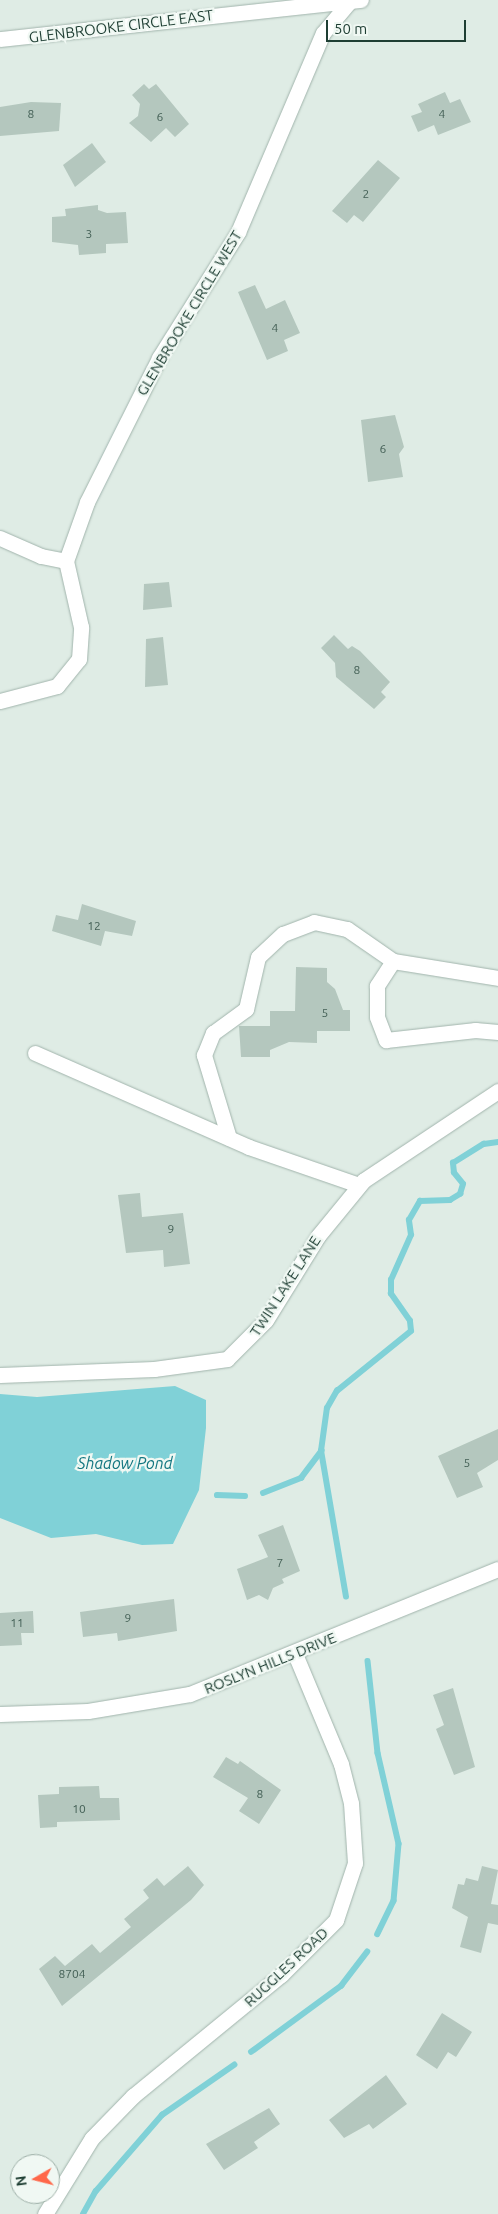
<!DOCTYPE html>
<html>
<head>
<meta charset="utf-8">
<style>
  body { margin:0 }
  #map { position:relative; width:498px; height:2214px; overflow:hidden; background:#dfece5; font-family:Ubuntu,sans-serif }
  div>[style] { position:absolute }
  [style*='--x'] { left:calc(var(--x)*1px); top:calc(var(--y)*1px); width:calc(var(--w)*1px); rotate:calc(var(--a)*1deg) }
  .water>* { inset:0; background:#80d1d7 }
  .stream>* { height:5.5px; margin:-2.75px; padding:0 2.75px; transform-origin:2.75px; border-radius:2.75px; background:#80d1d7 }
  .building>* { inset:0; background:#b4c7be }
  .roads { filter:drop-shadow(0 0 1px #a1b4ac) drop-shadow(0 0 1px #a1b4ac) }
  .minor>* { height:15px; margin:-7.5px; padding:0 7.5px; transform-origin:7.5px; border-radius:7.5px; background:#fff }
  span { translate:-50% -50%; white-space:nowrap; text-align:center; line-height:1.15; -webkit-text-stroke:4.5px #f0f8f3; paint-order:stroke }
  .number-label { font-size:12px; color:#446056 }
  .number-label span { -webkit-text-stroke-width:0 }
  .street-label { font-size:15px; color:#1e3e33 }
  .water-label { font-size:16px; color:#127680; font-style:italic }
  .north { position:absolute; left:10px; top:2154px; width:50px; height:50px; box-sizing:border-box; background:#f0f8f3; border:1px solid #9caea6; border-radius:50%; rotate:262deg; font-size:14px; font-weight:700; line-height:20px; text-align:center; color:#1e3e33 }
  .north::after { content:''; display:block; margin:auto; width:18px; height:22px; background:#ff684a; clip-path:polygon(50% 0,100% 100%,50% 72%,0 100%) }
  .scale { position:absolute; left:326px; top:20px; width:140px; height:22px; box-sizing:border-box; border:2px solid #1e3e33; border-top:0; padding-left:6px; font-size:15px; line-height:18px; white-space:nowrap; color:#1e3e33; -webkit-text-stroke:4px #f0f8f3; paint-order:stroke }
</style>
</head>
<body>
<div id="map">
  <div class="water">
    <div style="clip-path:polygon(175px 1386px,206px 1400px,206px 1428px,199px 1490px,173px 1544px,142px 1545px,96px 1534px,51px 1538px,0 1518px,0 1394px,37px 1397px)"></div>
  </div>
  <div class="stream">
    <div style="--x:263;--y:1493;--w:41;--a:-21.5"></div>
    <div style="--x:301;--y:1478;--w:34;--a:-53"></div>
    <div style="--x:217;--y:1495;--w:28;--a:2"></div>
    <div style="--x:346;--y:1597;--w:148;--a:-99.7"></div>
    <div style="--x:321;--y:1451;--w:43;--a:-82.1"></div>
    <div style="--x:327;--y:1408;--w:20;--a:-60"></div>
    <div style="--x:337;--y:1391;--w:95;--a:-39"></div>
    <div style="--x:411;--y:1331;--w:10;--a:-96"></div>
    <div style="--x:410;--y:1321;--w:33;--a:-125"></div>
    <div style="--x:391;--y:1294;--w:14;--a:-90"></div>
    <div style="--x:391;--y:1280;--w:49;--a:-66"></div>
    <div style="--x:411;--y:1235;--w:15;--a:-98"></div>
    <div style="--x:409;--y:1220;--w:22;--a:-60"></div>
    <div style="--x:420;--y:1201;--w:30;--a:-2"></div>
    <div style="--x:450;--y:1200;--w:12;--a:-31"></div>
    <div style="--x:460;--y:1194;--w:10;--a:-73"></div>
    <div style="--x:463;--y:1184;--w:14;--a:-129"></div>
    <div style="--x:454;--y:1173;--w:10;--a:-96"></div>
    <div style="--x:453;--y:1163;--w:36;--a:-32"></div>
    <div style="--x:484;--y:1144;--w:14;--a:-8"></div>
    <div style="--x:368;--y:1661;--w:93;--a:83.8"></div>
    <div style="--x:378;--y:1753;--w:93;--a:77"></div>
    <div style="--x:399;--y:1844;--w:57;--a:95"></div>
    <div style="--x:394;--y:1901;--w:37;--a:116"></div>
    <div style="--x:251;--y:2052;--w:112;--a:-36.3"></div>
    <div style="--x:341;--y:1986;--w:43;--a:-52.6"></div>
    <div style="--x:83;--y:2214;--w:26;--a:-61"></div>
    <div style="--x:96;--y:2191;--w:101;--a:-49"></div>
    <div style="--x:162;--y:2115;--w:88;--a:-34.8"></div>
  </div>
  <div class="building">
    <div style="clip-path:polygon(144px 84px,149px 89px,156px 84px,189px 124px,175px 137px,166px 128px,151px 142px,129px 123px,138px 116px,140px 104px,132px 95px)"></div>
    <div style="clip-path:polygon(445px 92px,450px 103px,460px 99px,471px 122px,438px 135px,434px 125px,418px 132px,411px 116px,422px 112px,418px 104px)"></div>
    <div style="clip-path:polygon(31px 102px,61px 103px,59px 131px,0 136px,0 107px)"></div>
    <div style="clip-path:polygon(92px 143px,106px 162px,75px 187px,63px 165px)"></div>
    <div style="clip-path:polygon(378px 160px,400px 178px,363px 222px,354px 215px,347px 223px,332px 211px)"></div>
    <div style="clip-path:polygon(98px 205px,98px 210px,107px 213px,126px 212px,128px 243px,106px 244px,106px 253px,79px 255px,78px 245px,52px 242px,52px 217px,66px 216px,65px 209px)"></div>
    <div style="clip-path:polygon(255px 285px,266px 309px,285px 300px,300px 333px,284px 340px,288px 351px,267px 360px,238px 292px)"></div>
    <div style="clip-path:polygon(395px 415px,404px 447px,399px 454px,403px 477px,368px 482px,361px 420px)"></div>
    <div style="clip-path:polygon(169px 582px,172px 607px,143px 610px,144px 584px)"></div>
    <div style="clip-path:polygon(334px 635px,348px 649px,352px 646px,360px 651px,390px 682px,381px 692px,386px 697px,374px 709px,336px 677px,335px 663px,321px 648px)"></div>
    <div style="clip-path:polygon(163px 637px,168px 685px,145px 687px,146px 639px)"></div>
    <div style="clip-path:polygon(82px 904px,136px 921px,132px 936px,105px 931px,101px 946px,52px 931px,56px 915px,78px 920px)"></div>
    <div style="clip-path:polygon(296px 967px,327px 968px,327px 982px,335px 989px,343px 1010px,350px 1010px,350px 1031px,317px 1031px,317px 1043px,289px 1042px,270px 1050px,270px 1057px,241px 1057px,239px 1026px,270px 1026px,270px 1011px,295px 1011px)"></div>
    <div style="clip-path:polygon(140px 1193px,142px 1217px,183px 1213px,190px 1264px,164px 1267px,163px 1250px,126px 1253px,118px 1195px)"></div>
    <div style="clip-path:polygon(498px 1429px,498px 1460px,477px 1473px,483px 1487px,457px 1498px,438px 1456px)"></div>
    <div style="clip-path:polygon(283px 1525px,300px 1571px,282px 1579px,284px 1583px,273px 1588px,268px 1600px,259px 1595px,247px 1600px,237px 1569px,268px 1557px,258px 1535px)"></div>
    <div style="clip-path:polygon(174px 1599px,177px 1631px,118px 1641px,117px 1633px,83px 1637px,80px 1612px)"></div>
    <div style="clip-path:polygon(33px 1611px,34px 1633px,21px 1633px,22px 1645px,0 1646px,0 1613px)"></div>
    <div style="clip-path:polygon(453px 1688px,475px 1767px,454px 1775px,436px 1729px,444px 1725px,433px 1695px)"></div>
    <div style="clip-path:polygon(226px 1757px,238px 1764px,240px 1761px,281px 1790px,259px 1824px,239px 1811px,248px 1798px,213px 1777px)"></div>
    <div style="clip-path:polygon(99px 1786px,100px 1798px,119px 1798px,120px 1820px,57px 1822px,57px 1827px,40px 1828px,38px 1795px,59px 1794px,59px 1787px)"></div>
    <div style="clip-path:polygon(188px 1866px,204px 1885px,191px 1900px,62px 2006px,39px 1969px,55px 1956px,65px 1966px,92px 1944px,100px 1953px,131px 1927px,124px 1919px,149px 1898px,143px 1890px,157px 1878px,164px 1886px)"></div>
    <div style="clip-path:polygon(482px 1866px,498px 1870px,491px 1904px,498px 1905px,498px 1925px,488px 1923px,481px 1953px,460px 1947px,468px 1917px,452px 1908px,458px 1884px,464px 1885px,466px 1878px,478px 1881px)"></div>
    <div style="clip-path:polygon(442px 2013px,472px 2032px,456px 2057px,448px 2052px,437px 2069px,416px 2055px)"></div>
    <div style="clip-path:polygon(386px 2075px,407px 2104px,373px 2129px,369px 2124px,344px 2138px,329px 2120px)"></div>
    <div style="clip-path:polygon(269px 2108px,280px 2124px,254px 2142px,258px 2148px,224px 2170px,206px 2144px)"></div>
  </div>
  <div class="roads">
    <div class="minor">
      <div style="--x:0;--y:39;--w:363;--a:-6.2"></div>
      <div style="--x:0;--y:538;--w:45;--a:23.7"></div>
      <div style="--x:41;--y:556;--w:25;--a:11"></div>
      <div style="--x:0;--y:701;--w:59;--a:-14.7"></div>
      <div style="--x:57;--y:686;--w:35;--a:-51"></div>
      <div style="--x:79;--y:659;--w:32;--a:-86"></div>
      <div style="--x:81;--y:627;--w:68;--a:-102.8"></div>
      <div style="--x:66;--y:561;--w:63;--a:-70.4"></div>
      <div style="--x:87;--y:502;--w:161;--a:-63.4"></div>
      <div style="--x:159;--y:358;--w:149;--a:-57.9"></div>
      <div style="--x:238;--y:232;--w:216;--a:-66.9"></div>
      <div style="--x:323;--y:33;--w:42;--a:-49.8"></div>
      <div style="--x:393;--y:961;--w:30;--a:123"></div>
      <div style="--x:377;--y:986;--w:31;--a:90"></div>
      <div style="--x:377;--y:1017;--w:25;--a:69"></div>
      <div style="--x:386;--y:1040;--w:90;--a:-6.4"></div>
      <div style="--x:475;--y:1030;--w:23;--a:5"></div>
      <div style="--x:35;--y:1053;--w:234;--a:23.7"></div>
      <div style="--x:249;--y:1147;--w:116;--a:19.1"></div>
      <div style="--x:229;--y:1138;--w:87;--a:-106.8"></div>
      <div style="--x:204;--y:1055;--w:24;--a:-68"></div>
      <div style="--x:213;--y:1033;--w:41;--a:-36"></div>
      <div style="--x:246;--y:1009;--w:53;--a:-77"></div>
      <div style="--x:258;--y:957;--w:34;--a:-43"></div>
      <div style="--x:283;--y:934;--w:33;--a:-21"></div>
      <div style="--x:314;--y:922;--w:34;--a:12"></div>
      <div style="--x:347;--y:929;--w:56;--a:34.8"></div>
      <div style="--x:393;--y:961;--w:106;--a:9.2"></div>
      <div style="--x:0;--y:1375;--w:154;--a:-2.2"></div>
      <div style="--x:154;--y:1369;--w:74;--a:-7.8"></div>
      <div style="--x:227;--y:1359;--w:55;--a:-45"></div>
      <div style="--x:266;--y:1320;--w:99;--a:-58.2"></div>
      <div style="--x:318;--y:1236;--w:72;--a:-50.6"></div>
      <div style="--x:364;--y:1180;--w:161;--a:-33.6"></div>
      <div style="--x:0;--y:1714;--w:88;--a:-2"></div>
      <div style="--x:88;--y:1711;--w:103;--a:-9.5"></div>
      <div style="--x:190;--y:1694;--w:332;--a:-22.1"></div>
      <div style="--x:45;--y:2214;--w:89;--a:-58.3"></div>
      <div style="--x:92;--y:2138;--w:59;--a:-45.7"></div>
      <div style="--x:133;--y:2096;--w:191;--a:-39.3"></div>
      <div style="--x:281;--y:1975;--w:78;--a:-45"></div>
      <div style="--x:336;--y:1920;--w:60;--a:-71.6"></div>
      <div style="--x:355;--y:1863;--w:60;--a:-93.8"></div>
      <div style="--x:351;--y:1803;--w:40;--a:-104.4"></div>
      <div style="--x:341;--y:1764;--w:119;--a:-112.7"></div>
    </div>
  </div>
  <div class="number-label">
    <span style="left:31px;top:114px">8</span>
    <span style="left:442px;top:114px">4</span>
    <span style="left:160px;top:117px">6</span>
    <span style="left:366px;top:194px">2</span>
    <span style="left:89px;top:234px">3</span>
    <span style="left:275px;top:328px">4</span>
    <span style="left:383px;top:449px">6</span>
    <span style="left:357px;top:670px">8</span>
    <span style="left:94px;top:926px">12</span>
    <span style="left:325px;top:1013px">5</span>
    <span style="left:171px;top:1229px">9</span>
    <span style="left:467px;top:1463px">5</span>
    <span style="left:280px;top:1563px">7</span>
    <span style="left:128px;top:1618px">9</span>
    <span style="left:17px;top:1623px">11</span>
    <span style="left:260px;top:1794px">8</span>
    <span style="left:79px;top:1809px">10</span>
    <span style="left:72px;top:1974px">8704</span>
  </div>
  <div class="street-label">
    <span style="left:121px;top:26px;rotate:-7deg">GLENBROOKE CIRCLE EAST</span>
    <span style="left:189px;top:313px;rotate:-59deg">GLENBROOKE CIRCLE WEST</span>
    <span style="left:285px;top:1286px;rotate:-57deg">TWIN LAKE LANE</span>
    <span style="left:270px;top:1663px;rotate:-22deg">ROSLYN HILLS DRIVE</span>
    <span style="left:286px;top:1967px;rotate:-43deg">RUGGLES ROAD</span>
  </div>
  <div class="water-label">
    <span style="left:125px;top:1463px">Shadow Pond</span>
  </div>
  <div class="north">N</div>
  <div class="scale">50 m</div>
</div>
</body>
</html>
